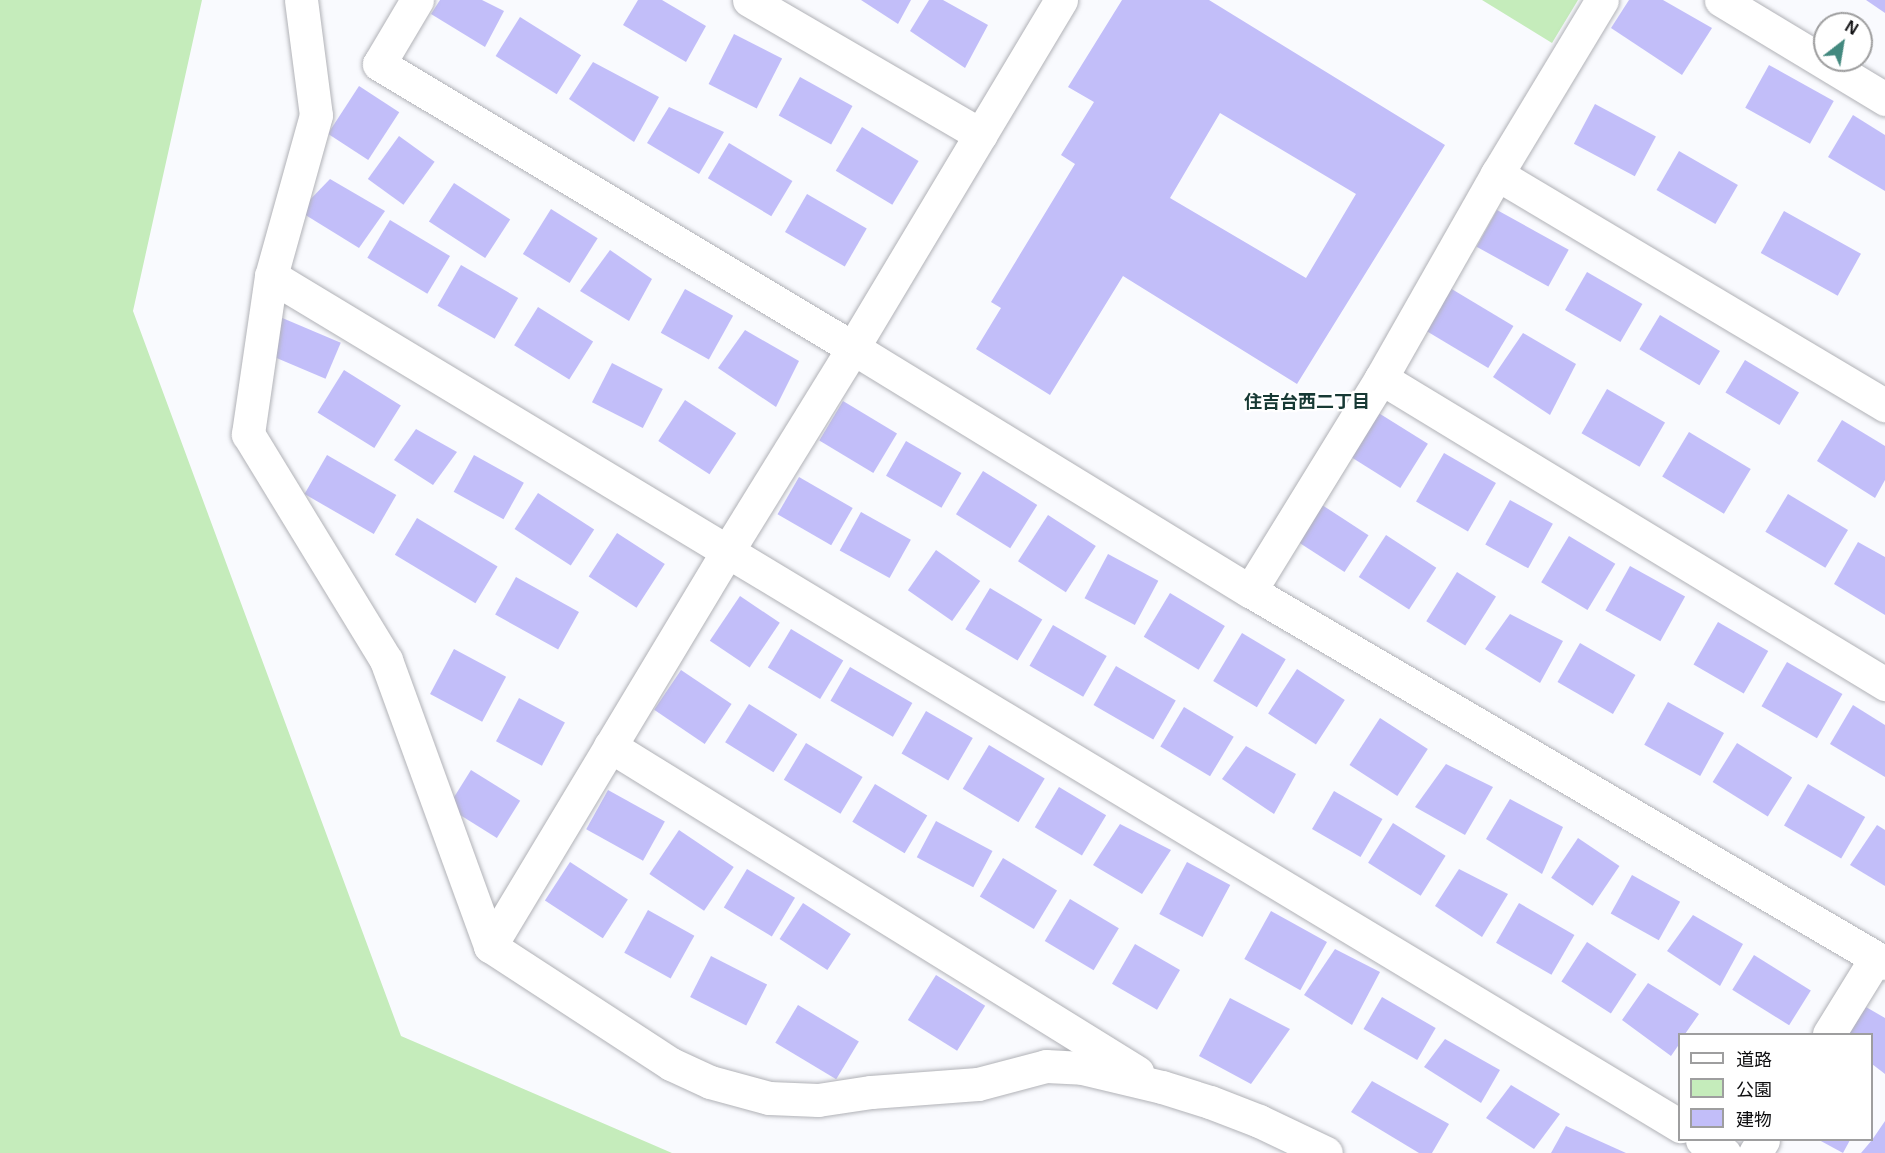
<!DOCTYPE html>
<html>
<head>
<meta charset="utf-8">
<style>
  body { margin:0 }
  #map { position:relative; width:1885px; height:1153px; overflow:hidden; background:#f9fafe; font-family:Arial,"Noto Sans JP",sans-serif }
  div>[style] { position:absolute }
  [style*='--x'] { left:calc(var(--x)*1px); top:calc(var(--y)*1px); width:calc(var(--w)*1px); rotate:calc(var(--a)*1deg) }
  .green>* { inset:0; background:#c5ecbb }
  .building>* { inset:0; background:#c2bef9; transform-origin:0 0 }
  .roads { filter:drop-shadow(0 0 2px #b1b2b7) drop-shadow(0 0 2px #b1b2b7) }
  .street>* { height:33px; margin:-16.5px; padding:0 16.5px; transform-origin:16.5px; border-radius:16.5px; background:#fff }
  span { translate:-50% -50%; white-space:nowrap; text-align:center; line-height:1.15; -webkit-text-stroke:4.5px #fff; paint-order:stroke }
  .neighbourhood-label { font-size:18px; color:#173934; font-weight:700 }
  .legend { position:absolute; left:1678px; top:1033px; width:195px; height:108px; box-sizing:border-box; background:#fff; border:2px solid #9e9e9f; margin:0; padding:8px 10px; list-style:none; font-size:18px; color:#0d0d0f }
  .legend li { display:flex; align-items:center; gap:12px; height:30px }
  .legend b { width:30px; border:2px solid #9e9e9f }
  .north { position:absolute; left:1813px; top:12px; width:60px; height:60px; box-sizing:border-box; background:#fff; border:2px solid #9e9e9f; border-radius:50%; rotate:31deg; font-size:16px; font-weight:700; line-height:24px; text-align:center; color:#0d0d0f }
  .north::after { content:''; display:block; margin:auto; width:21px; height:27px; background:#43897f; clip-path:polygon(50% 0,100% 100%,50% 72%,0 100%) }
</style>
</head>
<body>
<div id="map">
  <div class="green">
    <div style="clip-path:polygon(0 0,202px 0,133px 311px,401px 1036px,672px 1153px,0 1153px)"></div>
    <div style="clip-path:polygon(1482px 0,1578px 0,1552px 43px)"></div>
  </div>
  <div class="building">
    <div style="clip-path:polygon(440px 0,482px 0,504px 11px,485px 47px,431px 14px)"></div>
    <div style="clip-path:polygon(638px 0,662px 0,706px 26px,686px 62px,623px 25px)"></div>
    <div style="clip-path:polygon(861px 0,911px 0,898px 24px)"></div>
    <div style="clip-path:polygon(929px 0,943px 0,988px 25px,965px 68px,910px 31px)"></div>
    <div style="clip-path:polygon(evenodd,1122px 0,1209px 0,1445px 145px,1297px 384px,1123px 276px,1050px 395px,976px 349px,1001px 308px,991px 302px,1075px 164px,1061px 155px,1094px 102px,1068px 87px,1122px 0,1220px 113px,1356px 194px,1306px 278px,1170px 198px,1220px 113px)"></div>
    <div style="clip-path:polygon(1629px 0,1663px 0,1712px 28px,1682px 75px,1611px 28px)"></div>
    <div style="clip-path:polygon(1866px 0,1885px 0,1885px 13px)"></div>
    <div style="left:520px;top:17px;width:72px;height:46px;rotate:32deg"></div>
    <div style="left:734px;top:34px;width:54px;height:56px;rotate:27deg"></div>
    <div style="clip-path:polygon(593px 62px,659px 97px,634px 142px,569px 99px)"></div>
    <div style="left:1769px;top:65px;width:74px;height:49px;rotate:29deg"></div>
    <div style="left:800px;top:77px;width:60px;height:44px;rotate:29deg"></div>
    <div style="left:359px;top:86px;width:48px;height:57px;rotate:33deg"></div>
    <div style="left:1595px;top:104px;width:69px;height:45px;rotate:28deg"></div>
    <div style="clip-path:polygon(669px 107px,724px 132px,699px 174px,647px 143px)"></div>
    <div style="clip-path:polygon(1853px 115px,1885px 135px,1885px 191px,1828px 157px)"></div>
    <div style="left:862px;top:127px;width:66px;height:51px;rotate:31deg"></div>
    <div style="left:399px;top:136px;width:44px;height:53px;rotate:36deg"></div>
    <div style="left:729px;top:143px;width:74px;height:41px;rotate:31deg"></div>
    <div style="left:1679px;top:151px;width:68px;height:45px;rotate:30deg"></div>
    <div style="clip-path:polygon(330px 179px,385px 211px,359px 248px,299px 211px)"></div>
    <div style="left:454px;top:183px;width:67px;height:46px;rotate:33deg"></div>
    <div style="left:807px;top:194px;width:69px;height:44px;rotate:30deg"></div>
    <div style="left:551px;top:209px;width:55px;height:53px;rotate:32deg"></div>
    <div style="left:1497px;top:210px;width:82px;height:42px;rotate:29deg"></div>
    <div style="left:1784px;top:211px;width:88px;height:48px;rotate:29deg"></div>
    <div style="left:390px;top:220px;width:70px;height:44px;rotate:31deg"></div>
    <div style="clip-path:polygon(610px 250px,652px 279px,629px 321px,580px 291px)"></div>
    <div style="left:461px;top:265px;width:66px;height:47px;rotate:30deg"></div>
    <div style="left:1587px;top:272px;width:64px;height:44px;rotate:30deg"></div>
    <div style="left:1450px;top:288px;width:74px;height:49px;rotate:31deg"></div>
    <div style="left:685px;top:289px;width:55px;height:50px;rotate:29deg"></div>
    <div style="left:538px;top:307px;width:65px;height:45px;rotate:32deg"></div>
    <div style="left:1660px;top:315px;width:70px;height:40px;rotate:31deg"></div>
    <div style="left:280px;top:317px;width:66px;height:39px;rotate:23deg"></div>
    <div style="clip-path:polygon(745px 330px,799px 361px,776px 407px,718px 368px)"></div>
    <div style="clip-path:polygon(1523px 333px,1576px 364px,1550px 415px,1493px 377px)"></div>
    <div style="left:1745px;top:360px;width:63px;height:38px;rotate:31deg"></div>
    <div style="left:612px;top:363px;width:57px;height:44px;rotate:27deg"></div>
    <div style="left:344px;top:370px;width:67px;height:50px;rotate:32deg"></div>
    <div style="left:1607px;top:389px;width:67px;height:51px;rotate:30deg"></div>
    <div style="left:685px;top:400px;width:61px;height:49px;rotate:33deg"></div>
    <div style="left:843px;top:401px;width:63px;height:46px;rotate:31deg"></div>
    <div style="left:1377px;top:412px;width:60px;height:52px;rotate:32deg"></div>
    <div style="clip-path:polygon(1842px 420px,1885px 446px,1885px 480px,1875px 498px,1817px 461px)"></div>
    <div style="clip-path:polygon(416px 429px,457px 452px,433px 485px,394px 460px)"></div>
    <div style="left:1689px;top:432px;width:72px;height:52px;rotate:31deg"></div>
    <div style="left:906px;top:441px;width:64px;height:40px;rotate:30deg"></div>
    <div style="left:1444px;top:453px;width:60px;height:56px;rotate:30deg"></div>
    <div style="left:327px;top:455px;width:80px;height:45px;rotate:30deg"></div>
    <div style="left:474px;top:455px;width:57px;height:42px;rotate:29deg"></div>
    <div style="left:983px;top:471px;width:64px;height:51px;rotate:32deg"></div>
    <div style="left:799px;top:477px;width:62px;height:43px;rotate:30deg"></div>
    <div style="left:538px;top:493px;width:67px;height:43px;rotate:33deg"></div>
    <div style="left:1788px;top:494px;width:70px;height:44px;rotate:31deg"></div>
    <div style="left:1510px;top:500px;width:49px;height:51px;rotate:29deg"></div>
    <div style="left:1319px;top:503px;width:59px;height:44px;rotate:33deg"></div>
    <div style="left:861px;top:512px;width:57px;height:44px;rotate:29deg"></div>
    <div style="left:1048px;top:515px;width:57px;height:55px;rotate:33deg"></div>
    <div style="left:417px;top:518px;width:94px;height:43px;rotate:31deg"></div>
    <div style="left:617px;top:533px;width:57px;height:52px;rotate:33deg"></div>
    <div style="left:1386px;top:535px;width:60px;height:50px;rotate:33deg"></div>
    <div style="left:1569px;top:536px;width:54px;height:54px;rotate:31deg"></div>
    <div style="clip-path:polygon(1858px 542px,1885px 557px,1885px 615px,1834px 584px)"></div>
    <div style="left:936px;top:550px;width:54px;height:49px;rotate:35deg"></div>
    <div style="left:1108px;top:554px;width:57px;height:50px;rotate:28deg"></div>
    <div style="left:1630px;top:566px;width:63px;height:51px;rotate:29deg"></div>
    <div style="left:1457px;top:572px;width:46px;height:58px;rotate:32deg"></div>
    <div style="left:516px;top:577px;width:72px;height:43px;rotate:29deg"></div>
    <div style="left:990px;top:588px;width:61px;height:48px;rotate:31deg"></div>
    <div style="left:1170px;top:593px;width:64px;height:51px;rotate:31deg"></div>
    <div style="left:740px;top:596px;width:48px;height:54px;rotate:34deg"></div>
    <div style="clip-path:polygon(1510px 614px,1563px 641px,1540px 683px,1485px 649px)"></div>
    <div style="left:1718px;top:622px;width:58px;height:49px;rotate:30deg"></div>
    <div style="left:1053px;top:625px;width:62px;height:47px;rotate:30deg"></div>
    <div style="left:791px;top:629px;width:61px;height:45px;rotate:31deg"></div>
    <div style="left:1242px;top:633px;width:51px;height:56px;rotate:31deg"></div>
    <div style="left:1580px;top:643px;width:64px;height:45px;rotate:30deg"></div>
    <div style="left:454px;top:649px;width:59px;height:51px;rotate:28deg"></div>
    <div style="left:1787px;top:662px;width:64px;height:51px;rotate:30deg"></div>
    <div style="left:1116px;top:666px;width:69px;height:45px;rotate:30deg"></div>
    <div style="left:850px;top:667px;width:72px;height:39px;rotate:30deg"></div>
    <div style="left:1297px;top:669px;width:57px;height:53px;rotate:33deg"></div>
    <div style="left:681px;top:670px;width:61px;height:48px;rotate:34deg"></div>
    <div style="left:519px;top:698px;width:52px;height:49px;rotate:28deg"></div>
    <div style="left:1668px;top:702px;width:64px;height:49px;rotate:29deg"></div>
    <div style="left:749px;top:704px;width:57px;height:45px;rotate:32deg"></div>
    <div style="clip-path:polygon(1853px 705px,1885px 725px,1885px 777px,1830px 744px)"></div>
    <div style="left:1184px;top:707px;width:58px;height:46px;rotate:31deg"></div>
    <div style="left:926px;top:711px;width:54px;height:49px;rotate:30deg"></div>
    <div style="left:1380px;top:718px;width:57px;height:56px;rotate:33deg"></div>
    <div style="left:806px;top:743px;width:66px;height:43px;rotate:31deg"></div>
    <div style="left:1737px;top:743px;width:65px;height:46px;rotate:32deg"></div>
    <div style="left:989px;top:745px;width:65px;height:51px;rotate:31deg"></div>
    <div style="clip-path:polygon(1246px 746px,1296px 774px,1274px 814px,1222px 779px)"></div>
    <div style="clip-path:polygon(1446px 764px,1493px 787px,1465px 835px,1415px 807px)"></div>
    <div style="left:471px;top:770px;width:58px;height:44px;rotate:32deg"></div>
    <div style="left:875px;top:784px;width:61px;height:44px;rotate:31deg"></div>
    <div style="left:1808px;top:784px;width:66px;height:48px;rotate:30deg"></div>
    <div style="left:1059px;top:787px;width:55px;height:47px;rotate:31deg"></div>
    <div style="left:608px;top:790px;width:65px;height:45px;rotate:29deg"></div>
    <div style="left:1334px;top:791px;width:56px;height:44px;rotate:30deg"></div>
    <div style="clip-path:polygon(1510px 799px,1563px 827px,1542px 874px,1486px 839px)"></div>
    <div style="left:936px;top:821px;width:64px;height:41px;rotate:28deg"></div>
    <div style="left:1393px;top:823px;width:62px;height:47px;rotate:32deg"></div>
    <div style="clip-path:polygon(1120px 824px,1171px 850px,1142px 894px,1093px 865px)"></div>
    <div style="clip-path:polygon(1877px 825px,1885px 830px,1885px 886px,1850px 865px)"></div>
    <div style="left:679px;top:830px;width:66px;height:53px;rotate:34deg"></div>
    <div style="left:1578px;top:838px;width:50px;height:48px;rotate:34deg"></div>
    <div style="left:1003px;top:858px;width:63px;height:45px;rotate:31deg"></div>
    <div style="left:570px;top:862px;width:69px;height:46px;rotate:33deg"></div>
    <div style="left:1187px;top:862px;width:49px;height:59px;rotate:28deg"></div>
    <div style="left:747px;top:869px;width:56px;height:45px;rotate:31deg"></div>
    <div style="clip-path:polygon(1459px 869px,1508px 894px,1482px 937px,1435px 906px)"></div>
    <div style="left:1632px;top:875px;width:55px;height:44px;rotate:29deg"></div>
    <div style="left:1070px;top:899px;width:57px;height:49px;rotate:31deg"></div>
    <div style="left:803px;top:903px;width:57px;height:43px;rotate:33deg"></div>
    <div style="left:1519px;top:903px;width:64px;height:46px;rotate:30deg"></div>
    <div style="left:648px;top:910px;width:53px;height:49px;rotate:29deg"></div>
    <div style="left:1271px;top:911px;width:64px;height:55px;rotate:29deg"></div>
    <div style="clip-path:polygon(1693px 915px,1743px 944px,1720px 986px,1667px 951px)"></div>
    <div style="left:1587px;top:942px;width:59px;height:47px;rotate:33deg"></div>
    <div style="left:1135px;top:944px;width:52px;height:46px;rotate:30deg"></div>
    <div style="clip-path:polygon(1335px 949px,1380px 972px,1352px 1025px,1304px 995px)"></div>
    <div style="left:1754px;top:955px;width:67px;height:41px;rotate:32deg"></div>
    <div style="left:711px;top:956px;width:63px;height:46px;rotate:27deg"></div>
    <div style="left:936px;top:975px;width:58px;height:53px;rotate:32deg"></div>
    <div style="clip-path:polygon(1648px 983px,1699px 1014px,1685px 1034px,1680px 1034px,1680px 1043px,1671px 1056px,1622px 1020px)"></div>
    <div style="left:1382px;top:997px;width:62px;height:37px;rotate:30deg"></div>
    <div style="clip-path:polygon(1230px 998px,1290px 1029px,1251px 1084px,1199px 1056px)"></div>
    <div style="left:798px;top:1005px;width:71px;height:44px;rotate:31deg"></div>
    <div style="clip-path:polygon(1866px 1007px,1885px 1018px,1885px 1074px,1872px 1064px,1872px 1034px,1849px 1034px)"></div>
    <div style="clip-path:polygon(1445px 1039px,1500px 1070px,1481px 1103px,1424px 1067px)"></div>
    <div style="clip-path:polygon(1372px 1081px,1449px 1124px,1432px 1153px,1419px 1153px,1351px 1112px)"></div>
    <div style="clip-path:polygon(1511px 1085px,1560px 1114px,1534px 1149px,1486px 1118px)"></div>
    <div style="clip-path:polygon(1885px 1121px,1885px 1153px,1861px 1153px,1872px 1140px)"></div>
    <div style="clip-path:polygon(1566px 1126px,1626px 1153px,1551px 1153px)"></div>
    <div style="clip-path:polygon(1819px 1140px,1850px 1140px,1843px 1153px)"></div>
  </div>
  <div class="roads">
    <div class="street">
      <div style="--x:301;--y:0;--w:116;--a:82.6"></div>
      <div style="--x:316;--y:115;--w:167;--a:105.6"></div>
      <div style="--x:271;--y:276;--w:160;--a:98.3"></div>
      <div style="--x:248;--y:434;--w:265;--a:58.6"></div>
      <div style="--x:386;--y:660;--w:304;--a:70"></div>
      <div style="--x:417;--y:0;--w:74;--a:120.7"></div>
      <div style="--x:379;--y:64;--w:553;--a:30.93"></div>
      <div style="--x:853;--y:348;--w:465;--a:31.5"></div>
      <div style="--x:1250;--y:591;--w:736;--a:30.36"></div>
      <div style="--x:749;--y:0;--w:268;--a:30.2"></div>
      <div style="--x:1061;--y:0;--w:405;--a:120.9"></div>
      <div style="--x:853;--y:348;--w:240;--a:121.7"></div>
      <div style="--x:727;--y:552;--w:460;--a:121"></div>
      <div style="--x:490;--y:946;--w:216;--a:33.1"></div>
      <div style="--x:671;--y:1064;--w:43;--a:24.8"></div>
      <div style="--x:710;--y:1082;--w:61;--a:15.2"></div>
      <div style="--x:769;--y:1098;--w:49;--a:2.3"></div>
      <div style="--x:818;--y:1100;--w:54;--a:-8.6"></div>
      <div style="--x:871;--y:1092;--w:107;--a:-4.3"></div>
      <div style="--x:978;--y:1084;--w:70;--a:-14.8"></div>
      <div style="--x:1046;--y:1066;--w:36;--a:3"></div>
      <div style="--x:1082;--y:1068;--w:82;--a:13.4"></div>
      <div style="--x:1162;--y:1087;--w:50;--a:17.4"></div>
      <div style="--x:1210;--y:1102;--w:53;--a:21.2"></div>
      <div style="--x:1259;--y:1121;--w:74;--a:25.5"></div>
      <div style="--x:1721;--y:0;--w:192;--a:31.1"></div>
      <div style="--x:1497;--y:174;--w:452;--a:30.8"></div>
      <div style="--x:271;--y:276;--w:1646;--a:31.1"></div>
      <div style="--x:1381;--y:378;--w:590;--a:31.26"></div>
      <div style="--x:1250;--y:591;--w:250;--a:-58.4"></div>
      <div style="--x:1381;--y:378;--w:235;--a:-60.4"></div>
      <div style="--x:1497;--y:174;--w:203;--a:-58.9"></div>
      <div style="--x:610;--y:746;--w:620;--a:31.74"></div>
      <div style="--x:1829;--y:1034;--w:89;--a:-58.3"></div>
      <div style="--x:1702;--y:1140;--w:26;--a:31"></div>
      <div style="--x:1755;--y:1153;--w:15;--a:-58"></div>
    </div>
  </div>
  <div class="neighbourhood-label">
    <span style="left:1307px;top:402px">住吉台西二丁目</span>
  </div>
  <ul class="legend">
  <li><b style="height:8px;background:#fff"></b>道路</li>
  <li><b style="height:16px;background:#c5ecbb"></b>公園</li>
  <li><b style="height:16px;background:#c2bef9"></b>建物</li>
  </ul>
  <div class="north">N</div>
</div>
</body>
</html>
